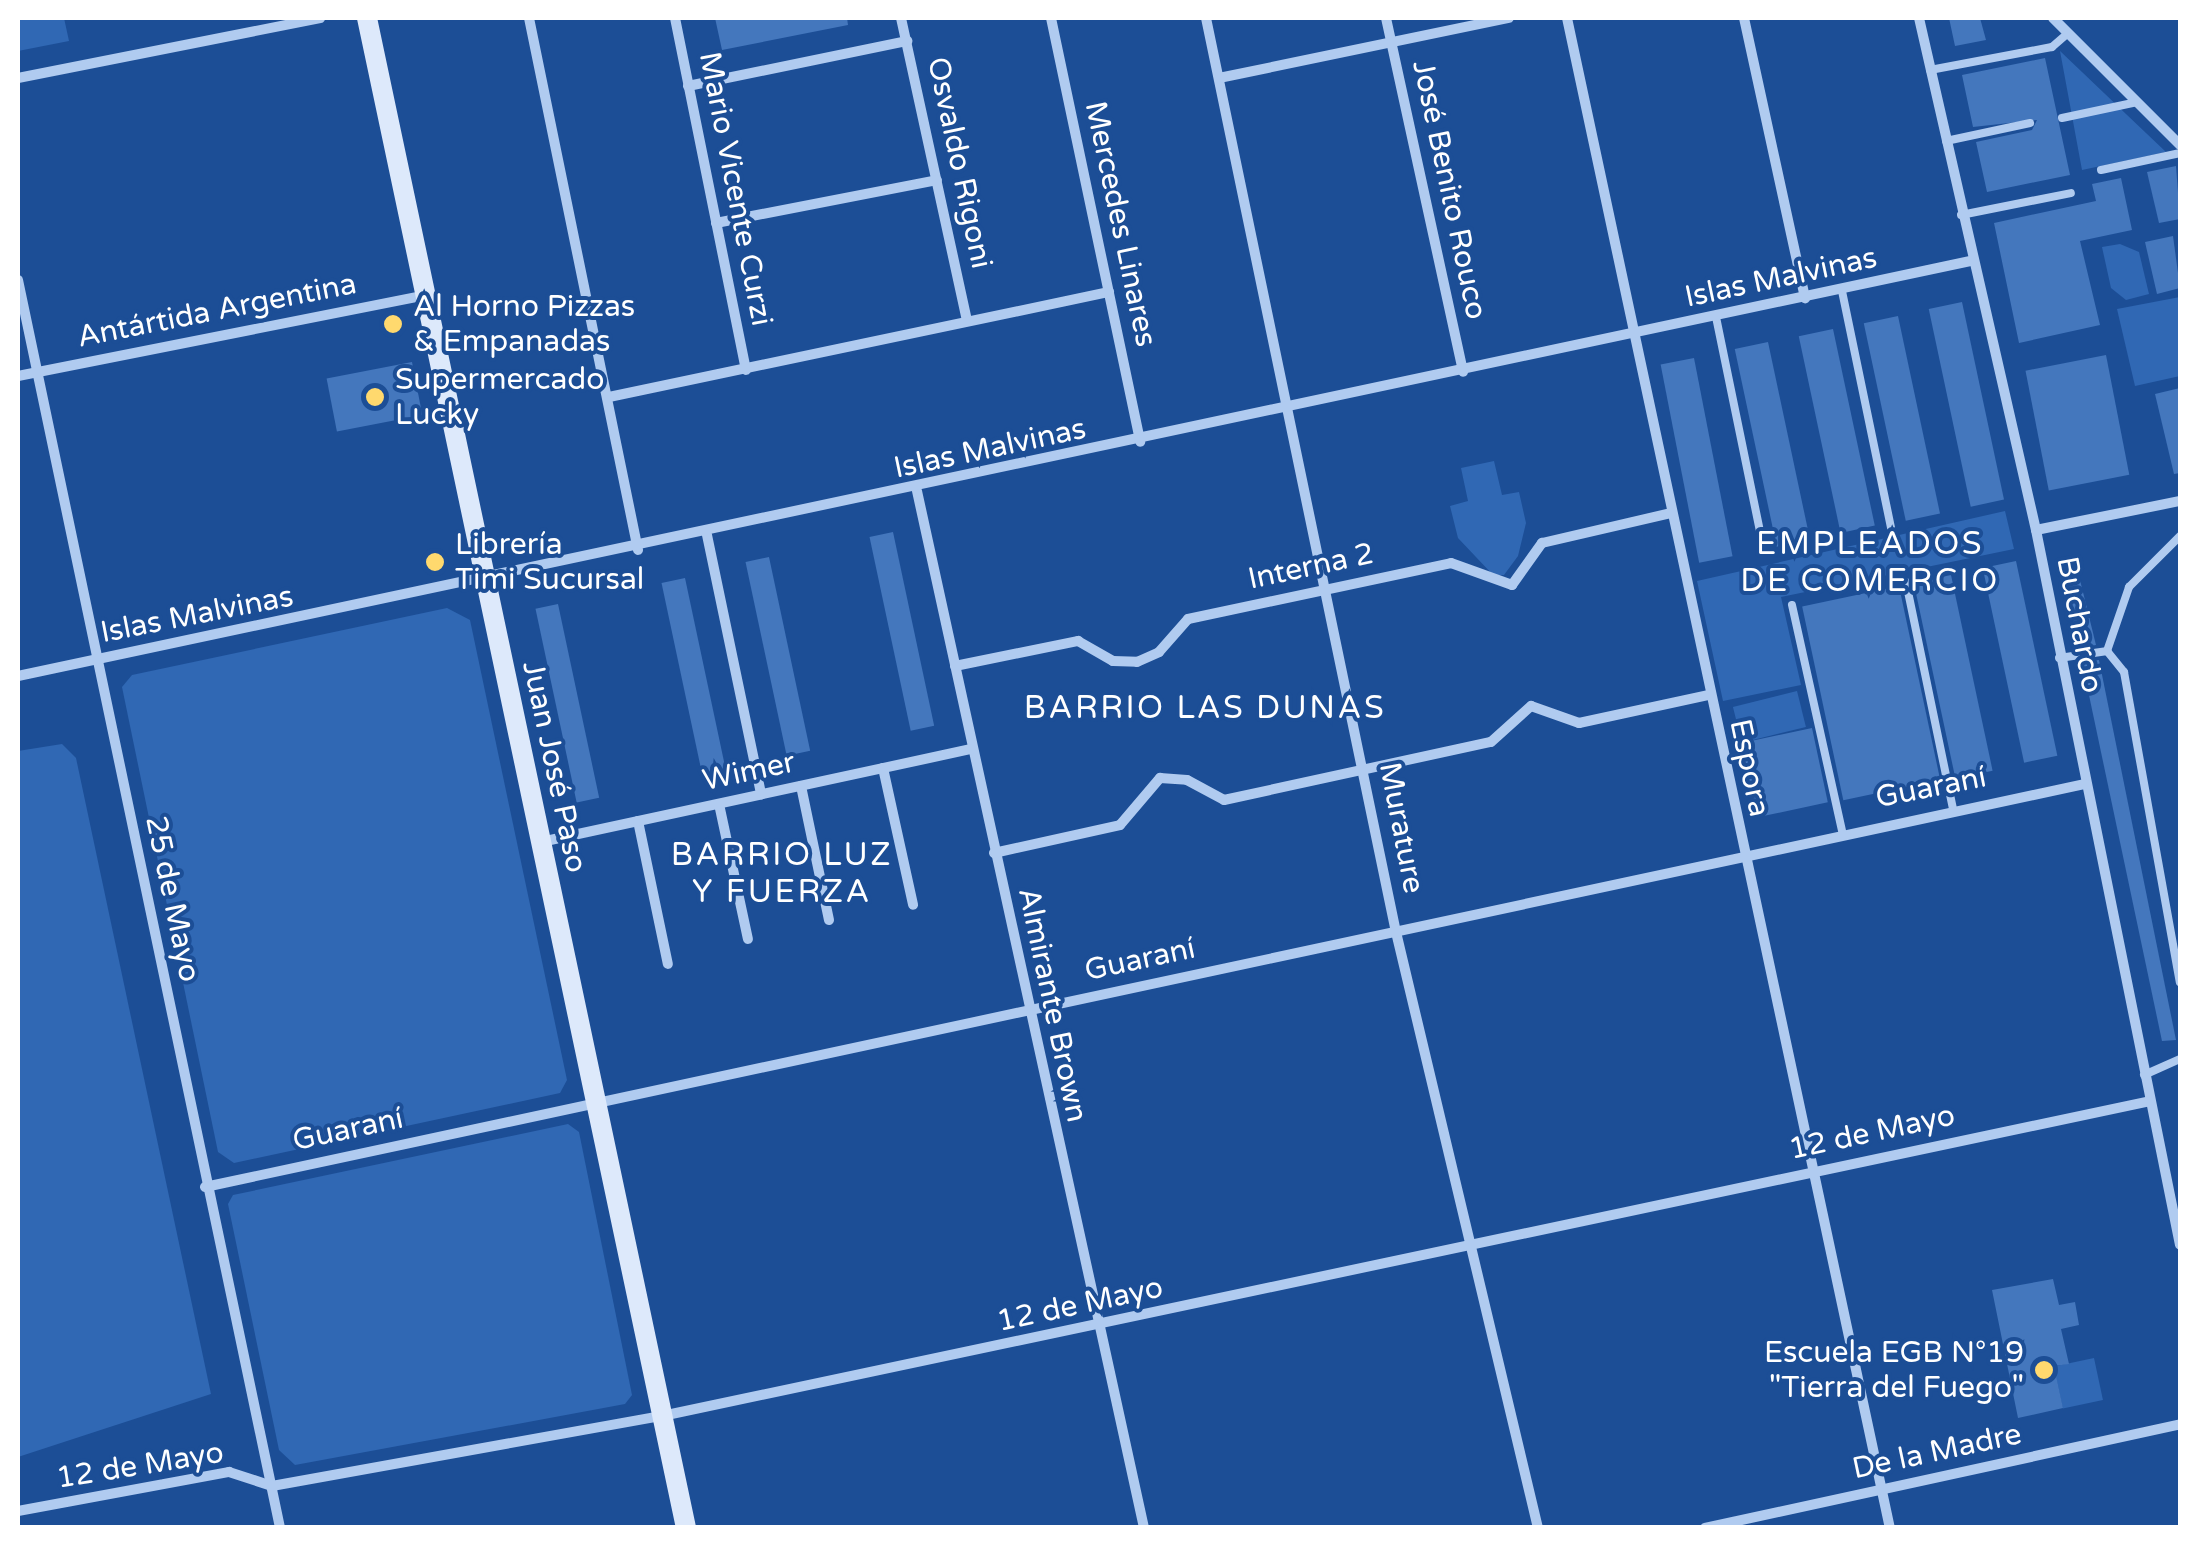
<!DOCTYPE html>
<html>
<head>
<meta charset="utf-8">
<style>
  body { margin:0 }
  #map { position:relative; width:2198px; height:1545px; overflow:hidden; background:#1c4e96; font-family:"Varela Round",sans-serif }
  div>[style] { position:absolute }
  [style*='--x'] { left:calc(var(--x)*1px); top:calc(var(--y)*1px); width:calc(var(--w)*1px); rotate:calc(var(--a)*1deg) }
  .green>* { inset:0; background:#3068b4; transform-origin:0 0 }
  .building>* { inset:0; background:#4477bd; transform-origin:0 0 }
  .lane>* { height:8px; margin:-4px; padding:0 4px; transform-origin:4px; border-radius:4px; background:#b0cbf0 }
  .street>* { height:10px; margin:-5px; padding:0 5px; transform-origin:5px; border-radius:5px; background:#b0cbf0 }
  .secondary>* { height:20px; margin:-10px; padding:0 10px; transform-origin:10px; border-radius:10px; background:#dde9fb }
  .dots>* { width:28px; height:28px; translate:-50% -50%; box-sizing:border-box; border:5px solid #1c4e96; border-radius:50% }
  span { translate:-50% -50%; white-space:nowrap; text-align:center; line-height:1.15; -webkit-text-stroke:8px #1c4e96; paint-order:stroke }
  .street-label { font-size:30px; color:#fff }
  .poi-label { font-size:30px; color:#fff }
  .left { translate:0 -50%; text-align:left }
  .right { translate:-100% -50%; text-align:right }
  .neighbourhood-label { font-size:32px; color:#fff; letter-spacing:2.5px }
  .frame { position:absolute; inset:0; border:20px solid #fff; pointer-events:none }
</style>
</head>
<body>
<div id="map">
  <div class="green">
    <div style="clip-path:polygon(18px 18px,64px 18px,69px 41px,18px 51px)"></div>
    <div style="clip-path:polygon(2060px 51px,2126px 114px,2166px 152px,2082px 170px)"></div>
    <div style="clip-path:polygon(2120px 244px,2139px 252px,2149px 294px,2126px 300px,2111px 288px,2102px 247px)"></div>
    <div style="clip-path:polygon(2180px 297px,2180px 376px,2135px 386px,2117px 309px)"></div>
    <div style="clip-path:polygon(1494px 461px,1502px 495px,1519px 492px,1526px 523px,1518px 556px,1504px 575px,1493px 575px,1458px 538px,1450px 506px,1468px 501px,1461px 468px)"></div>
    <div style="clip-path:polygon(2005px 511px,2014px 549px,1781px 597px,1801px 685px,1723px 701px,1697px 581px)"></div>
    <div style="clip-path:polygon(447px 608px,470px 620px,567px 1080px,560px 1093px,234px 1163px,218px 1152px,122px 687px,132px 675px)"></div>
    <div style="left:1797px;top:691px;width:37px;height:66px;rotate:76deg"></div>
    <div style="clip-path:polygon(62px 744px,76px 758px,211px 1394px,18px 1457px,18px 751px)"></div>
    <div style="clip-path:polygon(568px 1124px,579px 1132px,632px 1395px,625px 1404px,295px 1465px,279px 1450px,228px 1204px,233px 1195px)"></div>
    <div style="left:2094px;top:1358px;width:43px;height:41px;rotate:78deg"></div>
  </div>
  <div class="building">
    <div style="clip-path:polygon(715px 18px,847px 18px,848px 25px,722px 50px)"></div>
    <div style="clip-path:polygon(1949px 18px,1980px 18px,1986px 40px,1955px 46px)"></div>
    <div style="clip-path:polygon(2045px 58px,2070px 175px,1987px 192px,1976px 142px,2032px 130px,2037px 120px,1973px 127px,1962px 75px)"></div>
    <div style="clip-path:polygon(2176px 166px,2180px 219px,2159px 223px,2147px 172px)"></div>
    <div style="clip-path:polygon(2121px 178px,2132px 230px,2080px 241px,2100px 325px,2019px 343px,1994px 223px,2096px 201px,2092px 184px)"></div>
    <div style="clip-path:polygon(2173px 236px,2180px 288px,2157px 294px,2145px 242px)"></div>
    <div style="left:1962px;top:302px;width:202px;height:34px;rotate:78deg"></div>
    <div style="left:1898px;top:316px;width:202px;height:35px;rotate:78deg"></div>
    <div style="left:1833px;top:329px;width:201px;height:35px;rotate:78deg"></div>
    <div style="left:1768px;top:342px;width:202px;height:34px;rotate:78deg"></div>
    <div style="left:2106px;top:355px;width:122px;height:82px;rotate:79deg"></div>
    <div style="left:1694px;top:358px;width:202px;height:34px;rotate:79deg"></div>
    <div style="left:412px;top:362px;width:54px;height:87px;rotate:79deg"></div>
    <div style="clip-path:polygon(2180px 388px,2180px 473px,2174px 474px,2155px 394px)"></div>
    <div style="left:893px;top:532px;width:198px;height:24px;rotate:78deg"></div>
    <div style="left:769px;top:557px;width:198px;height:24px;rotate:78deg"></div>
    <div style="left:2016px;top:561px;width:199px;height:34px;rotate:78deg"></div>
    <div style="clip-path:polygon(2078px 572px,2096px 645px,2079px 648px,2063px 574px)"></div>
    <div style="left:1951px;top:575px;width:200px;height:38px;rotate:78deg"></div>
    <div style="left:685px;top:578px;width:197px;height:24px;rotate:78deg"></div>
    <div style="left:1899px;top:586px;width:198px;height:99px;rotate:78deg"></div>
    <div style="left:558px;top:604px;width:198px;height:23px;rotate:78deg"></div>
    <div style="clip-path:polygon(2099px 660px,2176px 1040px,2162px 1041px,2082px 662px)"></div>
    <div style="left:1812px;top:728px;width:76px;height:72px;rotate:78deg"></div>
    <div style="clip-path:polygon(2053px 1279px,2059px 1305px,2075px 1302px,2079px 1325px,2061px 1329px,2069px 1364px,2054px 1366px,2063px 1408px,2018px 1418px,1992px 1290px)"></div>
  </div>
  <div class="lane">
    <div style="--x:1930;--y:70;--w:124;--a:-10.7"></div>
    <div style="--x:2052;--y:47;--w:21;--a:-41"></div>
    <div style="--x:2062;--y:118;--w:77;--a:-12"></div>
    <div style="--x:1946;--y:141;--w:86;--a:-12.1"></div>
    <div style="--x:2101;--y:170;--w:81;--a:-12.1"></div>
    <div style="--x:1961;--y:215;--w:112;--a:-11.3"></div>
    <div style="--x:1842;--y:291;--w:242;--a:78.3"></div>
    <div style="--x:1716;--y:317;--w:238;--a:78.4"></div>
    <div style="--x:1906;--y:582;--w:232;--a:78.3"></div>
    <div style="--x:1792;--y:605;--w:231;--a:77.5"></div>
    <div style="--x:2107;--y:651;--w:68;--a:-71"></div>
    <div style="--x:2129;--y:587;--w:72;--a:-45"></div>
    <div style="--x:2059;--y:658;--w:49;--a:-8.3"></div>
    <div style="--x:2107;--y:651;--w:27;--a:51"></div>
    <div style="--x:2124;--y:672;--w:315;--a:79.8"></div>
    <div style="--x:2144;--y:1075;--w:39;--a:-24"></div>
  </div>
  <div class="street">
    <div style="--x:529;--y:18;--w:543;--a:78.42"></div>
    <div style="--x:675;--y:18;--w:359;--a:78.6"></div>
    <div style="--x:901;--y:18;--w:309;--a:77.7"></div>
    <div style="--x:1051;--y:18;--w:433;--a:78.1"></div>
    <div style="--x:1206;--y:18;--w:934;--a:78.26"></div>
    <div style="--x:1396;--y:932;--w:613;--a:76.6"></div>
    <div style="--x:1386;--y:18;--w:362;--a:77.7"></div>
    <div style="--x:1567;--y:18;--w:1544;--a:77.93"></div>
    <div style="--x:1744;--y:18;--w:287;--a:77.7"></div>
    <div style="--x:1919;--y:18;--w:525;--a:77.13"></div>
    <div style="--x:2036;--y:530;--w:729;--a:78.61"></div>
    <div style="--x:2053;--y:18;--w:180;--a:45"></div>
    <div style="--x:18;--y:78;--w:308;--a:-11.2"></div>
    <div style="--x:1219;--y:78;--w:296;--a:-11.7"></div>
    <div style="--x:688;--y:86;--w:224;--a:-11.6"></div>
    <div style="--x:716;--y:223;--w:225;--a:-11"></div>
    <div style="--x:18;--y:280;--w:1275;--a:78.14"></div>
    <div style="--x:18;--y:376;--w:416;--a:-11.2"></div>
    <div style="--x:609;--y:397;--w:511;--a:-11.86"></div>
    <div style="--x:917;--y:491;--w:1062;--a:77.65"></div>
    <div style="--x:2036;--y:530;--w:147;--a:-11.4"></div>
    <div style="--x:707;--y:535;--w:265;--a:78.2"></div>
    <div style="--x:955;--y:666;--w:126;--a:-11.5"></div>
    <div style="--x:1078;--y:641;--w:40;--a:29.7"></div>
    <div style="--x:1113;--y:661;--w:24;--a:2"></div>
    <div style="--x:1137;--y:662;--w:24;--a:-24"></div>
    <div style="--x:1159;--y:652;--w:44;--a:-48.7"></div>
    <div style="--x:1188;--y:619;--w:269;--a:-12"></div>
    <div style="--x:1451;--y:563;--w:65;--a:19.8"></div>
    <div style="--x:1512;--y:585;--w:52;--a:-54.5"></div>
    <div style="--x:1542;--y:543;--w:132;--a:-13.1"></div>
    <div style="--x:18;--y:676;--w:1996;--a:-12"></div>
    <div style="--x:883;--y:768;--w:140;--a:77.6"></div>
    <div style="--x:801;--y:786;--w:137;--a:78.2"></div>
    <div style="--x:719;--y:804;--w:138;--a:77.9"></div>
    <div style="--x:638;--y:821;--w:146;--a:78.2"></div>
    <div style="--x:541;--y:842;--w:439;--a:-12.2"></div>
    <div style="--x:994;--y:853;--w:129;--a:-12.5"></div>
    <div style="--x:1120;--y:825;--w:62;--a:-49.6"></div>
    <div style="--x:1160;--y:778;--w:27;--a:4"></div>
    <div style="--x:1187;--y:780;--w:42;--a:28.4"></div>
    <div style="--x:1224;--y:800;--w:273;--a:-12.3"></div>
    <div style="--x:1491;--y:742;--w:54;--a:-42"></div>
    <div style="--x:1531;--y:706;--w:51;--a:19.5"></div>
    <div style="--x:1579;--y:723;--w:133;--a:-12.2"></div>
    <div style="--x:205;--y:1187;--w:1923;--a:-12.1"></div>
    <div style="--x:18;--y:1511;--w:215;--a:-10.5"></div>
    <div style="--x:229;--y:1472;--w:45;--a:18"></div>
    <div style="--x:272;--y:1486;--w:396;--a:-10.2"></div>
    <div style="--x:662;--y:1416;--w:1521;--a:-11.95"></div>
    <div style="--x:1705;--y:1528;--w:486;--a:-12.3"></div>
  </div>
  <div class="secondary">
    <div style="--x:367;--y:18;--w:1543;--a:78.07"></div>
  </div>
  <div class="dots">
    <div style="left:393px;top:324px;background:#ffd96e"></div>
    <div style="left:375px;top:397px;background:#ffd96e"></div>
    <div style="left:435px;top:562px;background:#ffd96e"></div>
    <div style="left:2044px;top:1370px;background:#ffd96e"></div>
  </div>
  <div class="street-label">
    <span style="left:959px;top:163px;rotate:78deg">Osvaldo Rigoni</span>
    <span style="left:735px;top:189px;rotate:79deg">Mario Vicente Curzi</span>
    <span style="left:1449px;top:190px;rotate:78deg">José Benito Rouco</span>
    <span style="left:1120px;top:224px;rotate:78deg">Mercedes Linares</span>
    <span style="left:1781px;top:278px;rotate:-12deg">Islas Malvinas</span>
    <span style="left:217px;top:311px;rotate:-11deg">Antártida Argentina</span>
    <span style="left:990px;top:449px;rotate:-12deg">Islas Malvinas</span>
    <span style="left:1311px;top:567px;rotate:-12deg">Interna 2</span>
    <span style="left:197px;top:615px;rotate:-11deg">Islas Malvinas</span>
    <span style="left:2079px;top:625px;rotate:79deg">Buchardo</span>
    <span style="left:554px;top:767px;rotate:78deg">Juan José Paso</span>
    <span style="left:1749px;top:768px;rotate:78deg">Espora</span>
    <span style="left:749px;top:772px;rotate:-12deg">Wimer</span>
    <span style="left:1931px;top:788px;rotate:-11deg">Guaraní</span>
    <span style="left:1401px;top:828px;rotate:79deg">Murature</span>
    <span style="left:172px;top:899px;rotate:78deg">25 de Mayo</span>
    <span style="left:1140px;top:960px;rotate:-12deg">Guaraní</span>
    <span style="left:1052px;top:1005px;rotate:78deg">Almirante Brown</span>
    <span style="left:348px;top:1130px;rotate:-12deg">Guaraní</span>
    <span style="left:1872px;top:1133px;rotate:-12deg">12 de Mayo</span>
    <span style="left:1080px;top:1305px;rotate:-12deg">12 de Mayo</span>
    <span style="left:1937px;top:1452px;rotate:-12deg">De la Madre</span>
    <span style="left:140px;top:1466px;rotate:-9deg">12 de Mayo</span>
  </div>
  <div class="poi-label">
    <span class="left" style="left:413px;top:324px">Al Horno Pizzas<br>&amp; Empanadas</span>
    <span class="left" style="left:395px;top:397px">Supermercado<br>Lucky</span>
    <span class="left" style="left:455px;top:562px">Librería<br>Timi Sucursal</span>
    <span class="right" style="left:2024px;top:1370px">Escuela EGB N°19<br>"Tierra del Fuego"</span>
  </div>
  <div class="neighbourhood-label">
    <span style="left:1870px;top:563px">EMPLEADOS<br>DE COMERCIO</span>
    <span style="left:1205px;top:708px">BARRIO LAS DUNAS</span>
    <span style="left:782px;top:874px">BARRIO LUZ<br>Y FUERZA</span>
  </div>
  <div class="frame"></div>
</div>
</body>
</html>
